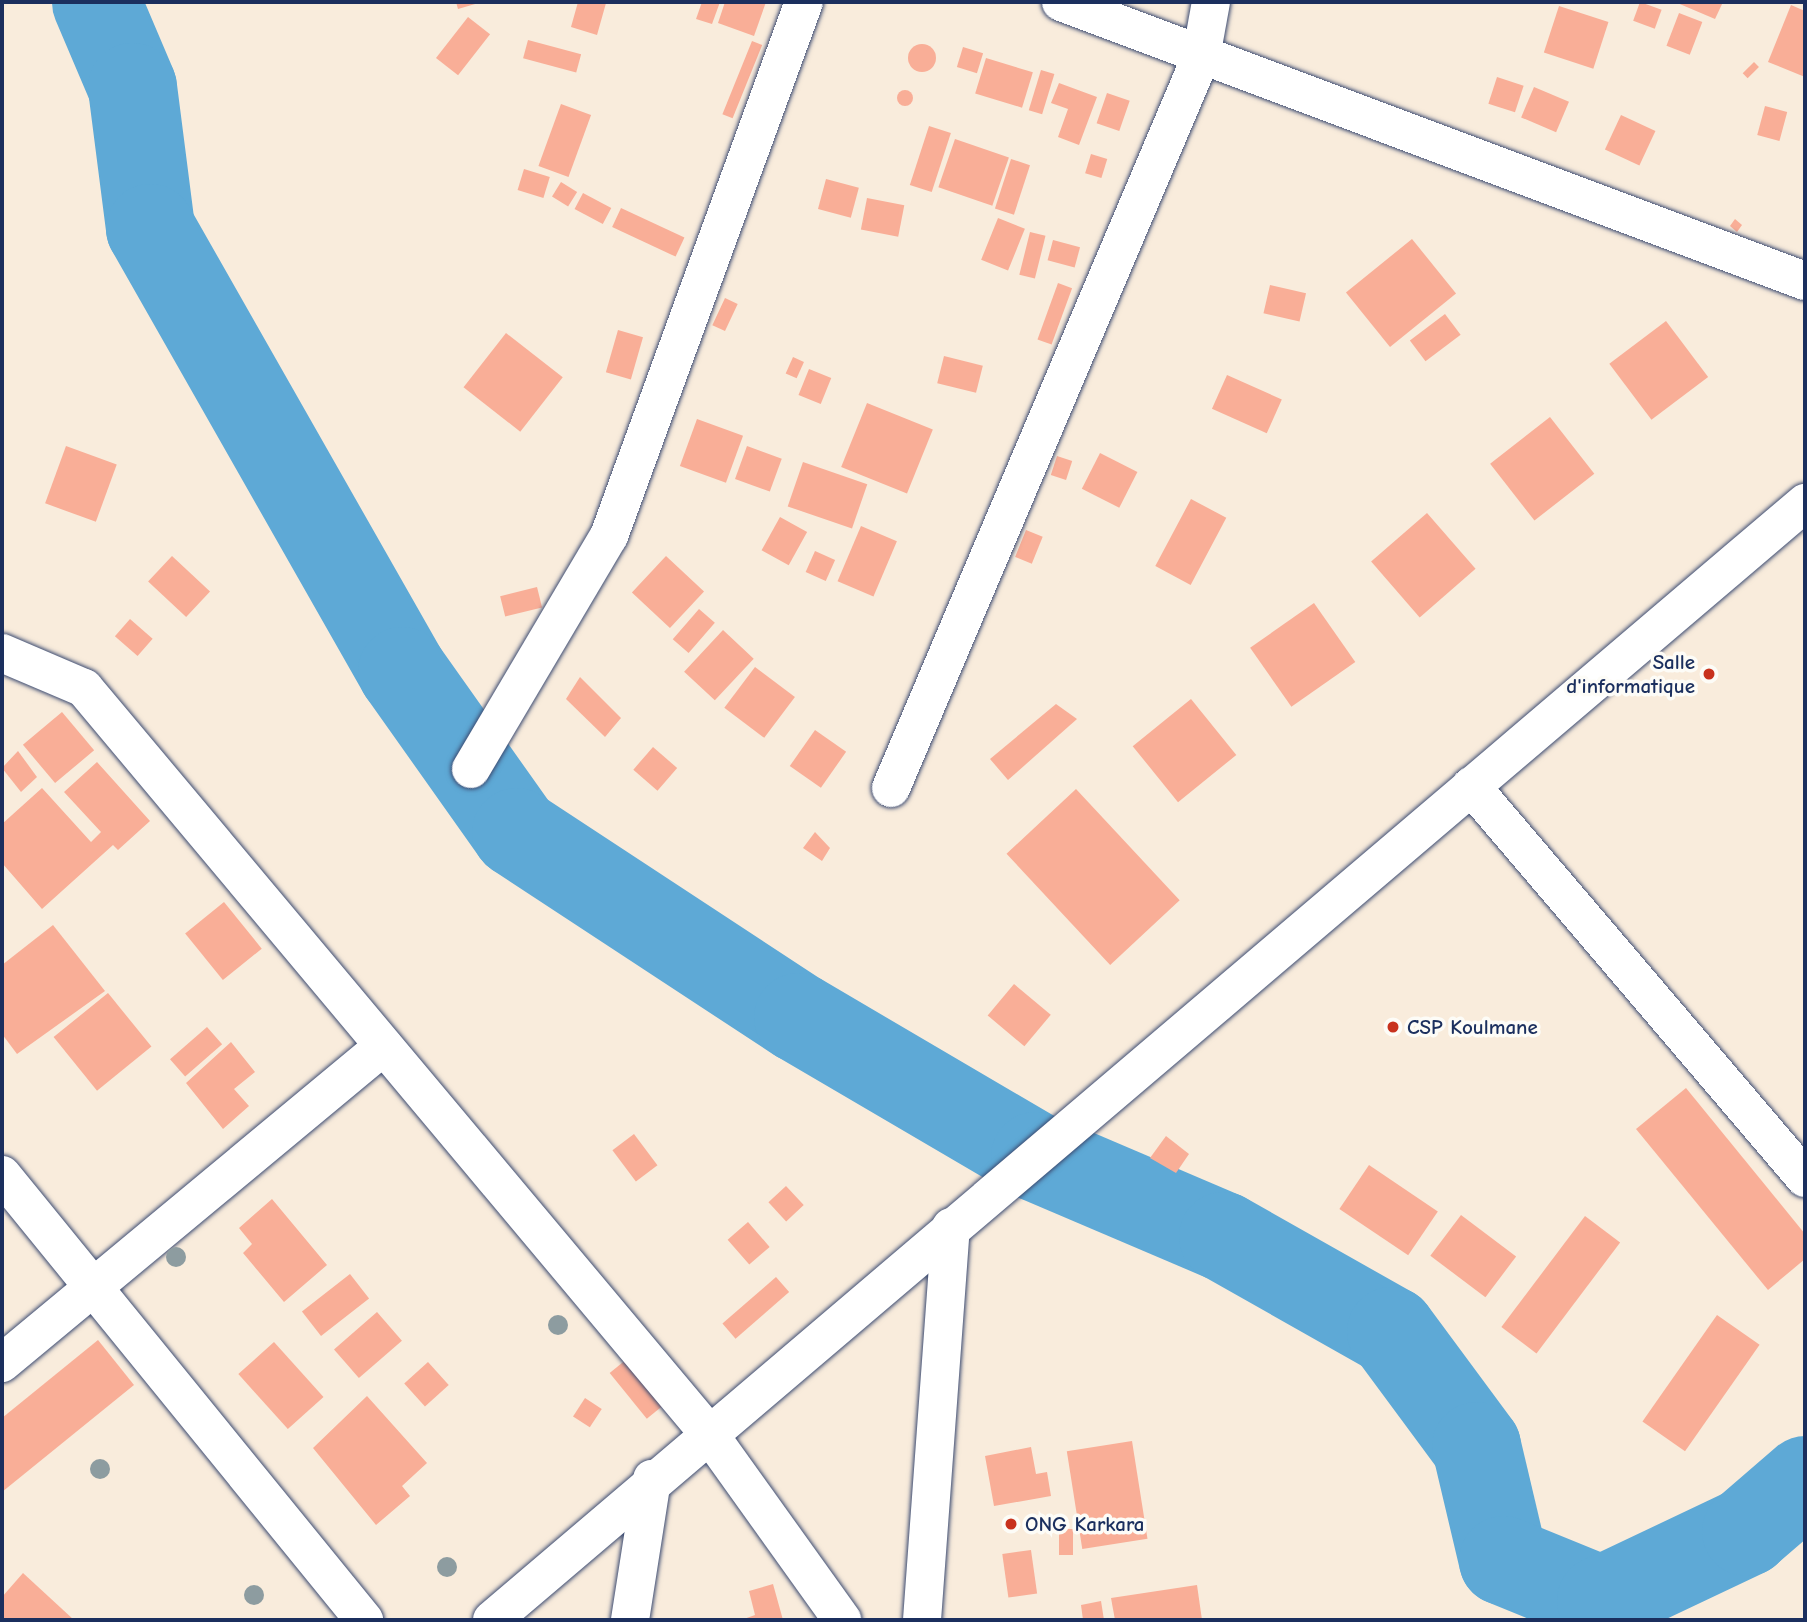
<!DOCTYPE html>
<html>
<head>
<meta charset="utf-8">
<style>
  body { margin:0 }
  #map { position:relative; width:1807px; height:1622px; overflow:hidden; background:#f9ecdc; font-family:"Comic Neue",sans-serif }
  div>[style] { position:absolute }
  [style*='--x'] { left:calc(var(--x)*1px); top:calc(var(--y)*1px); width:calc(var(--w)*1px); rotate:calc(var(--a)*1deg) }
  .river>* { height:89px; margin:-44.5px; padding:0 44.5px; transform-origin:44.5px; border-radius:44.5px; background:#5ea9d6 }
  .building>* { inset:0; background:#f9ae97; transform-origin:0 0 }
  .round { border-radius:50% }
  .roads { filter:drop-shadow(0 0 2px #3c4b71) drop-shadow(0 0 2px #3c4b71) }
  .minor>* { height:38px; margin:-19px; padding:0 19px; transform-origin:19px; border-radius:19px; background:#fff }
  .trees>* { width:20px; height:20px; margin:-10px; border-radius:50%; background:#8d9ca0 }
  .dots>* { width:19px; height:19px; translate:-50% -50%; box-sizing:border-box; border:4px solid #fdfcf7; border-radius:50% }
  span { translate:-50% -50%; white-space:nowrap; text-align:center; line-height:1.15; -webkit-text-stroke:7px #fdfcf7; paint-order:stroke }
  .poi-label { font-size:21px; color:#1b2f5e; font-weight:700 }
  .right { translate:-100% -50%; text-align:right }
  .left { translate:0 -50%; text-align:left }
  .frame { position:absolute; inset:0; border:4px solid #1b2f5e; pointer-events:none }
</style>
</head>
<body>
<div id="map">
  <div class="river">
    <div style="--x:96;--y:2;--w:92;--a:67"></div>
    <div style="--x:132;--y:87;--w:142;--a:82.7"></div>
    <div style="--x:150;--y:228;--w:510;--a:60.37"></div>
    <div style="--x:402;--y:671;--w:197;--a:54.7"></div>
    <div style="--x:516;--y:832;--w:337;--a:33.3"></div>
    <div style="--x:798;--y:1017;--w:275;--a:30.4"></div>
    <div style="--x:1035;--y:1156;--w:204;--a:23.1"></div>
    <div style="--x:1223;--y:1236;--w:193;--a:29.5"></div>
    <div style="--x:1391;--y:1331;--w:143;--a:53.5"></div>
    <div style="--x:1476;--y:1446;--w:117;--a:76.7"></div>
    <div style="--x:1503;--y:1560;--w:106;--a:22.2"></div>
    <div style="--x:1601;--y:1600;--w:161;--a:-25.4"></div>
    <div style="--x:1746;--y:1531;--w:78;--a:-40.8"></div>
  </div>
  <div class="building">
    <div style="clip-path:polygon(456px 2px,482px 2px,458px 9px)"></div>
    <div style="clip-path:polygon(578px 2px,606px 3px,597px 35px,571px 27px)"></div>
    <div style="clip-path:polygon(702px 2px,720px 2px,712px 24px,696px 19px)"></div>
    <div style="clip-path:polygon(725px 2px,766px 2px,754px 36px,718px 23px)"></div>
    <div style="left:1640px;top:2px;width:23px;height:20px;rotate:20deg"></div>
    <div style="clip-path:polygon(1675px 2px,1723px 2px,1715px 19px)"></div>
    <div style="clip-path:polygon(1791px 5px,1805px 11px,1805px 77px,1768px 62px)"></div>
    <div style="left:1559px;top:6px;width:52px;height:49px;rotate:18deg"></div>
    <div style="left:1679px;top:13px;width:25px;height:35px;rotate:21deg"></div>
    <div style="left:468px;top:17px;width:28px;height:52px;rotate:38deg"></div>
    <div style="left:528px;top:40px;width:55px;height:19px;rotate:15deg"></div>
    <div style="left:752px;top:41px;width:11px;height:79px;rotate:22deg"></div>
    <div class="round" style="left:908px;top:44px;width:28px;height:28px"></div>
    <div style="left:963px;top:47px;width:21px;height:21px;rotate:17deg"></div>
    <div style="left:986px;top:58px;width:49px;height:37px;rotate:17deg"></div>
    <div style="left:1754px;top:62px;width:7px;height:16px;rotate:45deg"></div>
    <div style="left:1041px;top:70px;width:14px;height:42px;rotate:17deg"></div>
    <div style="left:1497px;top:77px;width:28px;height:28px;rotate:18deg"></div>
    <div style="clip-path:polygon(1059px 83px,1097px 97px,1079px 145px,1058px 137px,1068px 109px,1051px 103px)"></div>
    <div style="left:1534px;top:87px;width:38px;height:33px;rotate:23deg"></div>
    <div class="round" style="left:897px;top:90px;width:16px;height:16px"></div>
    <div style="left:1107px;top:93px;width:24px;height:32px;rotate:19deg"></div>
    <div style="left:561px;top:104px;width:32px;height:66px;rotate:20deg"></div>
    <div style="left:1765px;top:106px;width:23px;height:30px;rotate:15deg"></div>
    <div style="left:1621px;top:115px;width:38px;height:38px;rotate:25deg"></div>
    <div style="left:929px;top:126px;width:23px;height:62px;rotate:18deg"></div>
    <div style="left:955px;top:139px;width:57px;height:51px;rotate:19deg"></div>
    <div style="left:1091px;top:154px;width:17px;height:20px;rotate:17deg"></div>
    <div style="left:1011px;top:159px;width:20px;height:52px;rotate:18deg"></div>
    <div style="left:524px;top:169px;width:27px;height:22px;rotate:17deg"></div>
    <div style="left:826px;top:179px;width:34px;height:31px;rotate:15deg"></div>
    <div style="left:561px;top:182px;width:19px;height:17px;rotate:32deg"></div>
    <div style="left:583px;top:193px;width:32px;height:18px;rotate:28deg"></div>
    <div style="left:867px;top:198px;width:38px;height:32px;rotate:11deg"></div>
    <div style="left:621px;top:208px;width:70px;height:21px;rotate:25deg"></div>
    <div style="left:998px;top:218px;width:29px;height:45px;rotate:22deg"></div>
    <div style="clip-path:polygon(1735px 219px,1742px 225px,1737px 232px,1730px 226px)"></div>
    <div style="left:1030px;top:232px;width:16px;height:44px;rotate:14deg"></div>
    <div style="left:1412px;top:239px;width:70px;height:85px;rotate:51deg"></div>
    <div style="left:1053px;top:240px;width:28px;height:21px;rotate:15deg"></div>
    <div style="left:1058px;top:283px;width:15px;height:60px;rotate:20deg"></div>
    <div style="left:1270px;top:285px;width:37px;height:29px;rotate:13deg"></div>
    <div style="left:725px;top:298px;width:14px;height:30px;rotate:25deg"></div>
    <div style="left:1445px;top:314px;width:26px;height:44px;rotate:53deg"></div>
    <div style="left:1666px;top:321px;width:70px;height:71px;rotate:53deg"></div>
    <div style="left:618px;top:330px;width:26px;height:44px;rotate:16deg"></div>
    <div style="left:506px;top:333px;width:72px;height:69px;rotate:38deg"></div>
    <div style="left:944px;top:356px;width:40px;height:28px;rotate:14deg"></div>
    <div style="left:793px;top:357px;width:12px;height:18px;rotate:24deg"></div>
    <div style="left:809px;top:369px;width:24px;height:28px;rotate:22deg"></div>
    <div style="left:1227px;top:375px;width:60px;height:37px;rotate:24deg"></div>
    <div style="left:867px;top:403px;width:71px;height:69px;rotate:22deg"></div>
    <div style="left:1550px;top:417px;width:72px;height:76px;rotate:52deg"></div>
    <div style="left:697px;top:419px;width:49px;height:50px;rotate:20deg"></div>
    <div style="left:66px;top:446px;width:54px;height:61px;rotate:20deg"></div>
    <div style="left:747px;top:446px;width:37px;height:35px;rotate:20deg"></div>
    <div style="left:1100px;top:453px;width:42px;height:40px;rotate:27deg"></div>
    <div style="left:1057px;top:456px;width:16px;height:20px;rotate:18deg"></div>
    <div style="left:803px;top:462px;width:68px;height:47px;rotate:19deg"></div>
    <div style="left:1191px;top:499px;width:40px;height:76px;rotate:28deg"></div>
    <div style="left:1427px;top:513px;width:74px;height:74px;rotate:49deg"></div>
    <div style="left:780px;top:517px;width:31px;height:38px;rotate:29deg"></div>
    <div style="left:861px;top:526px;width:39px;height:60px;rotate:23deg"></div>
    <div style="left:1026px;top:530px;width:18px;height:29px;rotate:22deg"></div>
    <div style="left:815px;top:551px;width:22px;height:23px;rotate:24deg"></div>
    <div style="left:172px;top:556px;width:52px;height:35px;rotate:43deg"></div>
    <div style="left:666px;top:556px;width:52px;height:50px;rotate:43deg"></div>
    <div style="left:537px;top:587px;width:21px;height:38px;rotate:76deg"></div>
    <div style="left:1314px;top:603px;width:72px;height:78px;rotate:55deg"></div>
    <div style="left:699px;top:609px;width:21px;height:40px;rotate:41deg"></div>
    <div style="left:130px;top:619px;width:30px;height:23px;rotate:41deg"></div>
    <div style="left:723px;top:630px;width:42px;height:57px;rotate:43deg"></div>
    <div style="left:755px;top:667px;width:50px;height:51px;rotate:37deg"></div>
    <div style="clip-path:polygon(580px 677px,621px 718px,605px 737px,566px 699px)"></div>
    <div style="left:1191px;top:699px;width:72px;height:75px;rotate:51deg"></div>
    <div style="clip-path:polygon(1056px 704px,1077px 719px,1008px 780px,990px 759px)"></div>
    <div style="left:62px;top:712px;width:50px;height:51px;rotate:50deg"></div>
    <div style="left:815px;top:730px;width:38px;height:44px;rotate:35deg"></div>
    <div style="left:653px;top:747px;width:32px;height:30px;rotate:41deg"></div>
    <div style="clip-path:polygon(18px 751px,37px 777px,21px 792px,2px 768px)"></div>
    <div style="clip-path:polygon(97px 762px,150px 821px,118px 850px,113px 845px,42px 909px,2px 863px,2px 824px,42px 788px,91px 842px,101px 832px,64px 792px)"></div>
    <div style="left:1076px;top:789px;width:152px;height:95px;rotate:47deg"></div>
    <div style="clip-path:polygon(815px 832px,830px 848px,822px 861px,803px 848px)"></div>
    <div style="left:224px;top:902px;width:60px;height:50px;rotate:51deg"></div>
    <div style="clip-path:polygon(53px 925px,105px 991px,17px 1054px,2px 1034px,2px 965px)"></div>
    <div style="left:1014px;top:984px;width:48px;height:41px;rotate:40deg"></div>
    <div style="left:108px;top:993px;width:69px;height:70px;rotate:51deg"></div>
    <div style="left:207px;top:1027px;width:23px;height:49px;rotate:49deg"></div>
    <div style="clip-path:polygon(231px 1042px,255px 1072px,234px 1089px,249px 1106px,223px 1129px,186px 1083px)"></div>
    <div style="clip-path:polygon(1686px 1088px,1805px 1234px,1805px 1259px,1768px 1290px,1636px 1129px)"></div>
    <div style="left:634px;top:1134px;width:39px;height:27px;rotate:53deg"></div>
    <div style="clip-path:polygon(1166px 1136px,1189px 1154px,1176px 1173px,1150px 1158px)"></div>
    <div style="left:1369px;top:1165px;width:83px;height:53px;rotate:34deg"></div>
    <div style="left:786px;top:1186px;width:26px;height:24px;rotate:47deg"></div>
    <div style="clip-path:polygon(272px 1199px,327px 1265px,284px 1302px,243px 1253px,252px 1244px,239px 1228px)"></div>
    <div style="left:1461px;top:1215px;width:69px;height:51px;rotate:37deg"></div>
    <div style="left:1585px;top:1216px;width:44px;height:139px;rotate:37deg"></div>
    <div style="left:748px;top:1222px;width:33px;height:27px;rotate:49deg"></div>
    <div style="left:350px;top:1274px;width:31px;height:61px;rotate:52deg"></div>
    <div style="left:776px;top:1277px;width:20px;height:71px;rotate:49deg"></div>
    <div style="left:377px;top:1312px;width:38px;height:57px;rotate:49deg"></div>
    <div style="left:1717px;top:1315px;width:52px;height:130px;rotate:35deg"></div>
    <div style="clip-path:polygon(98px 1340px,134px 1385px,2px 1492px,2px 1418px)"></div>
    <div style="left:274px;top:1342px;width:74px;height:48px;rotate:48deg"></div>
    <div style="left:633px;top:1354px;width:59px;height:30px;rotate:51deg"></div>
    <div style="left:428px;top:1362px;width:31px;height:32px;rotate:48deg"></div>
    <div style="clip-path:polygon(367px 1396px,427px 1463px,402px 1486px,410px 1496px,376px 1525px,313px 1448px)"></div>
    <div style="left:585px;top:1398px;width:20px;height:22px;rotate:33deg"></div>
    <div style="left:1132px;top:1441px;width:99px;height:66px;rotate:81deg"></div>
    <div style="clip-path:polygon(1031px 1447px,1036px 1474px,1047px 1472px,1051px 1496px,994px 1506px,985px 1456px)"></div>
    <div style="left:1059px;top:1529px;width:14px;height:26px"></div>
    <div style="left:1031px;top:1550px;width:44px;height:29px;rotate:82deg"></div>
    <div style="clip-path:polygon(23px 1573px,74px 1620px,2px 1620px,2px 1597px)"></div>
    <div style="clip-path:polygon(773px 1584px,783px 1620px,741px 1620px,755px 1615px,749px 1591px)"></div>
    <div style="clip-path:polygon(1197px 1585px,1202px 1620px,1115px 1620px,1111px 1598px)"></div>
    <div style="clip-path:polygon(1101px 1601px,1104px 1620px,1083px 1620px,1081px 1605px)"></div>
  </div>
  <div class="roads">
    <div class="minor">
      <div style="--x:1061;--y:2;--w:795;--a:20.56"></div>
      <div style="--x:2;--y:653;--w:89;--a:23.1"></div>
      <div style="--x:84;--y:688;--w:973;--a:50.04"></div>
      <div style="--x:709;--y:1434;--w:229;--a:54.4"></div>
      <div style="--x:471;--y:769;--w:271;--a:-59.4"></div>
      <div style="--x:609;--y:536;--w:568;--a:-69.94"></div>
      <div style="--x:1471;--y:786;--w:515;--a:49.57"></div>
      <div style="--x:891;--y:788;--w:794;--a:-67.02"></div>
      <div style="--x:1201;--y:57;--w:56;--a:-79.7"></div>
      <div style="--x:2;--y:1175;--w:574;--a:50.87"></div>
      <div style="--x:2;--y:1363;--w:496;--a:-39.7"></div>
      <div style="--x:492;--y:1620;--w:1724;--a:-40.39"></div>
      <div style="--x:630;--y:1620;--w:143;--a:-81.1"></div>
      <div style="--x:922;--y:1620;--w:394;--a:-85.8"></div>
    </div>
  </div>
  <div class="trees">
    <div style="left:176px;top:1257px"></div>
    <div style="left:558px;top:1325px"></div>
    <div style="left:100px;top:1469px"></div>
    <div style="left:447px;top:1567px"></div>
    <div style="left:254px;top:1595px"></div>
  </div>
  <div class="dots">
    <div style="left:1709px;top:674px;background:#c8321e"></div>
    <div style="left:1393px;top:1027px;background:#c8321e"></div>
    <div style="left:1011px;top:1524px;background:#c8321e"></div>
  </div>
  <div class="poi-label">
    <span class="right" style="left:1695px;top:674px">Salle<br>d'informatique</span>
    <span class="left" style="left:1407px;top:1027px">CSP Koulmane</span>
    <span class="left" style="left:1025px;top:1524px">ONG Karkara</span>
  </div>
  <div class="frame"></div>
</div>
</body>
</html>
